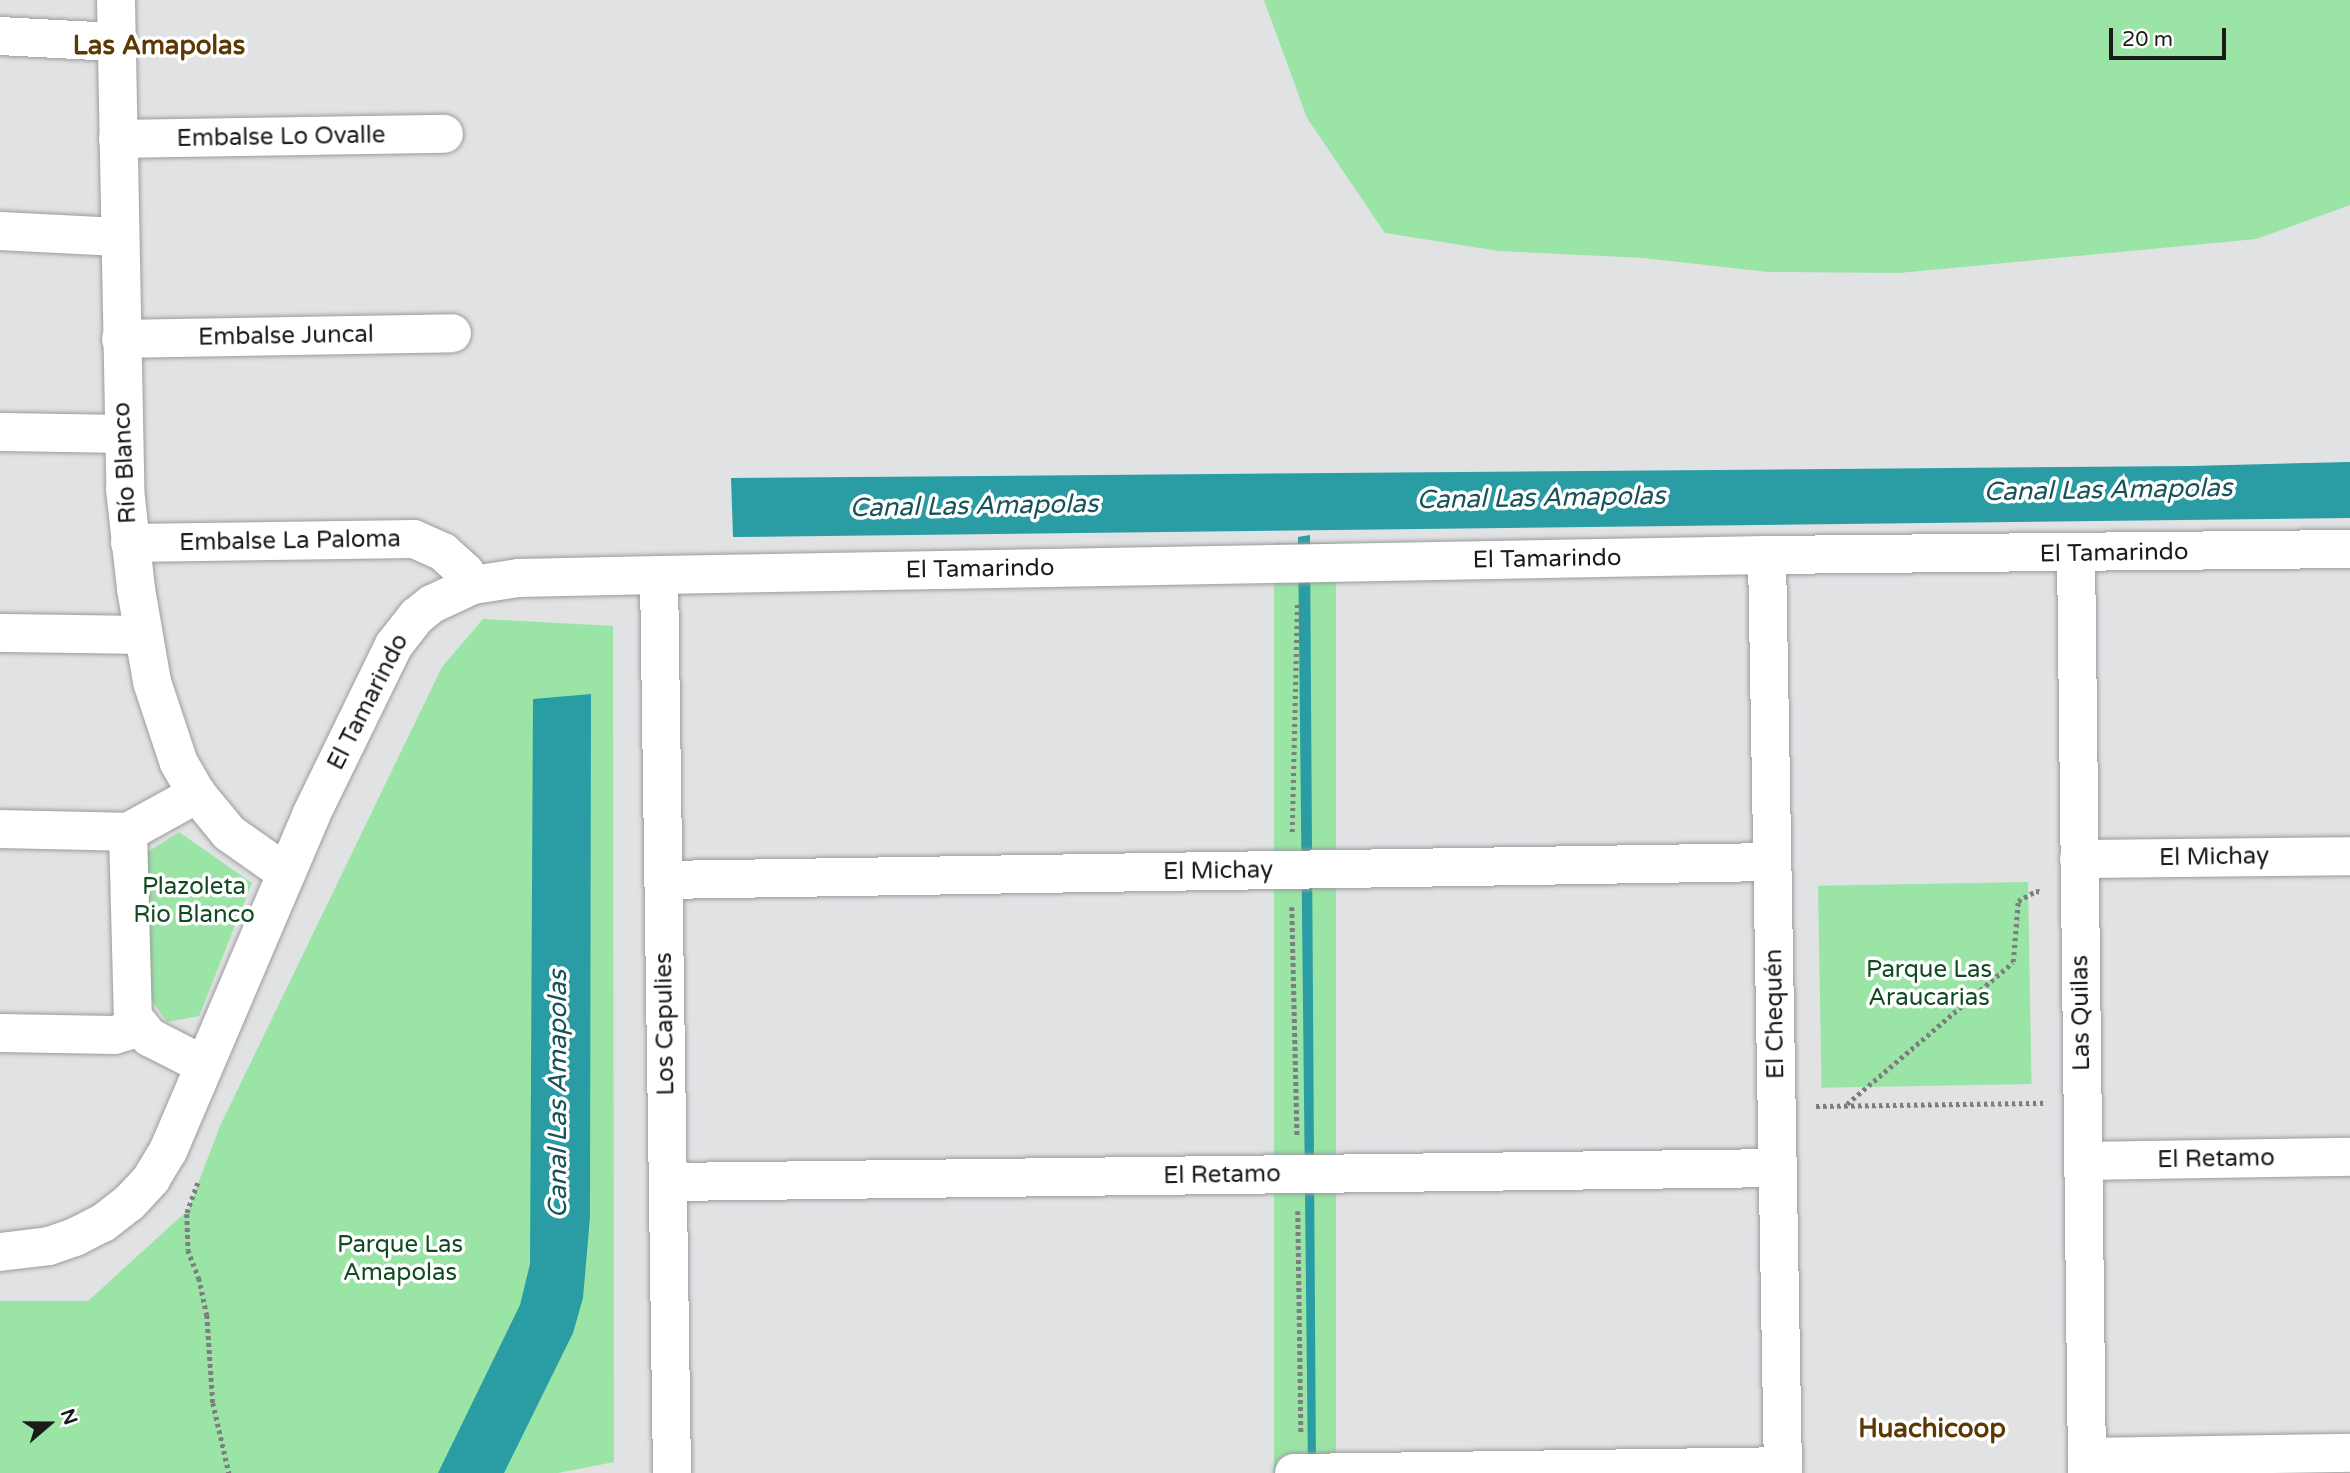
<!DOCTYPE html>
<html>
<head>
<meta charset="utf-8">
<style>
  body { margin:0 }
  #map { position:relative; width:2350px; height:1473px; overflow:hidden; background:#e1e2e4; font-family:"Varela Round",sans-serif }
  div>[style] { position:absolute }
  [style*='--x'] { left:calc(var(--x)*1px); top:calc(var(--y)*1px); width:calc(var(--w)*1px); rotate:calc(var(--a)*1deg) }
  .green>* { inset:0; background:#9ae4a6; transform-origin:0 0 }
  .water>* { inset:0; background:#299ca4 }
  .path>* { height:4.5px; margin-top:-2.25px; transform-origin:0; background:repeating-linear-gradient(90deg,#7d7e7f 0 3.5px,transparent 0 7px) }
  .roads { filter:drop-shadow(0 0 2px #9b9b9d) drop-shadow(0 0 2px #9b9b9d) }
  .street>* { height:38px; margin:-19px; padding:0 19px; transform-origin:19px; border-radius:19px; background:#fff }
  span { translate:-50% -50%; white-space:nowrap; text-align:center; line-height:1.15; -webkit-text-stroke:7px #fff; paint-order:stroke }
  .street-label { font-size:24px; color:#1b1b1c }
  .park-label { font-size:24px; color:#114b22 }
  .neighbourhood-label { font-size:26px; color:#5c3802; font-weight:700 }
  .water-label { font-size:26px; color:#175459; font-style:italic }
  .north { position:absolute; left:14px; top:1389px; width:70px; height:70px; -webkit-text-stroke:5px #fff; paint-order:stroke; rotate:70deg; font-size:19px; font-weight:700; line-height:28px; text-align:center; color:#1b1b1c }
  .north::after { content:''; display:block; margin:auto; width:24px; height:32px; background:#1b1b1c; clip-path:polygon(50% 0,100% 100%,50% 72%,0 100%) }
  .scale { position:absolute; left:2109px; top:28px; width:117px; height:32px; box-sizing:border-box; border:4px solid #1b1b1c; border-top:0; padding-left:9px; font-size:21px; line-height:24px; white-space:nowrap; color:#1b1b1c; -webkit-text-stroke:5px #fff; paint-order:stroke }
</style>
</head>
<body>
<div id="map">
  <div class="green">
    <div style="clip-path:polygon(1264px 0,2350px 0,2350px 205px,2256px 239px,1899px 273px,1768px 272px,1644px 258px,1499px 251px,1385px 233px,1307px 118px)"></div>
    <div style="left:1274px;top:543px;width:62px;height:930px"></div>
    <div style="clip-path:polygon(483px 619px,613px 626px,614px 1462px,558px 1473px,0 1473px,0 1301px,88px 1301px,188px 1210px,220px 1126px,442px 667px)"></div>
    <div style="clip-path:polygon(179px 832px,252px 883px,199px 1016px,167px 1022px,147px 994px,146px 853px)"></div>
    <div style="left:2028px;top:882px;width:202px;height:210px;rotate:89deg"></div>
  </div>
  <div class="water">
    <div style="clip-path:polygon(2350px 462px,2350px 518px,733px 537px,731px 478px,2191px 466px)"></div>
    <div style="clip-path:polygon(1310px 535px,1316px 1473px,1308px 1473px,1298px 537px)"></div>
    <div style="clip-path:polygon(591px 694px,590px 1217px,583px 1298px,573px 1333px,504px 1473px,438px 1473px,520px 1305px,530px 1264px,533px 699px)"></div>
  </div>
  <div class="path">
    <div style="--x:1292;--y:832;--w:229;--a:-88.7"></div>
    <div style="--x:1292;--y:907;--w:229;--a:88.7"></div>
    <div style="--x:1847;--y:1104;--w:218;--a:-40.5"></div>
    <div style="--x:2013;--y:962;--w:61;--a:-85.3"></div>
    <div style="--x:2018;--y:901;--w:21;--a:-29"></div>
    <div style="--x:2036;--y:891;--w:7;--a:8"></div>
    <div style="--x:1816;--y:1106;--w:229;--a:-0.8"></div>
    <div style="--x:198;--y:1183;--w:33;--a:110"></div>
    <div style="--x:187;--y:1214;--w:36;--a:88"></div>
    <div style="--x:188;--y:1250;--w:30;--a:69"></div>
    <div style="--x:199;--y:1278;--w:38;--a:78"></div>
    <div style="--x:207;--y:1315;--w:88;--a:86.1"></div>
    <div style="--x:213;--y:1403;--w:72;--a:77.1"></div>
    <div style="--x:1298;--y:1211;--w:223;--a:89.2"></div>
  </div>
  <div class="roads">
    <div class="street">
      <div style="--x:116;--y:0;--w:489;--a:88.9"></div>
      <div style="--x:125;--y:489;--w:101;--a:83.7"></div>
      <div style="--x:136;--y:589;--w:94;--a:80.2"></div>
      <div style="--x:152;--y:682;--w:85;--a:71.6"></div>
      <div style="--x:179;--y:763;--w:36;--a:60"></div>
      <div style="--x:197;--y:794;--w:50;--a:50.6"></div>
      <div style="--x:229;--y:833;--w:70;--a:35.1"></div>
      <div style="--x:0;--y:36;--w:116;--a:3"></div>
      <div style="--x:118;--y:139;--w:326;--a:-0.9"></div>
      <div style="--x:0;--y:231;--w:119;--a:2.9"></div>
      <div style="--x:121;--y:339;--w:331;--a:-1"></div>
      <div style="--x:0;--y:432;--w:122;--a:0.9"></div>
      <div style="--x:130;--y:543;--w:284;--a:-0.8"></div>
      <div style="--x:414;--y:539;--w:32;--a:24"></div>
      <div style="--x:443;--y:552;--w:30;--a:42"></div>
      <div style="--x:465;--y:572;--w:15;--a:58"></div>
      <div style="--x:2076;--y:553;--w:920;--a:89.31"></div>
      <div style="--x:1767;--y:555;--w:918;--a:89"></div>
      <div style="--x:659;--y:575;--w:898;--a:89.17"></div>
      <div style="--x:0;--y:633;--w:143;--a:0.8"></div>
      <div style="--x:0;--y:829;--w:128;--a:1.3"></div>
      <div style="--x:128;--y:832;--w:185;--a:88.5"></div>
      <div style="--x:133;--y:1017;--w:26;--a:51"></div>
      <div style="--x:149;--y:1037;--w:62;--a:27"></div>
      <div style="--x:128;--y:832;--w:79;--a:-28.8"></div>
      <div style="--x:2079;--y:859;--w:271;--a:-0.6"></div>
      <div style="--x:663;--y:880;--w:1109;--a:-0.93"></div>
      <div style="--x:0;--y:1033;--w:114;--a:1"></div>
      <div style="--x:114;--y:1035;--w:26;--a:-16"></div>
      <div style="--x:2083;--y:1161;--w:267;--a:-0.9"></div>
      <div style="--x:668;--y:1182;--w:1109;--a:-0.72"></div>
      <div style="--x:0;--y:1252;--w:49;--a:-7"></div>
      <div style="--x:49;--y:1246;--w:28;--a:-19"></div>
      <div style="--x:75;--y:1237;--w:31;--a:-27"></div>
      <div style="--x:103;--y:1223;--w:33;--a:-38"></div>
      <div style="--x:129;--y:1203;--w:33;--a:-47"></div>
      <div style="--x:151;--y:1179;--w:33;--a:-59"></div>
      <div style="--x:168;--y:1151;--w:365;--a:-66.9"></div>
      <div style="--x:311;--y:815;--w:189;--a:-64"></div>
      <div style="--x:394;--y:645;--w:37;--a:-52"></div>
      <div style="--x:417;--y:616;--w:19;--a:-39"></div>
      <div style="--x:432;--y:604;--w:45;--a:-24.9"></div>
      <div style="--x:473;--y:585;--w:46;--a:-8.8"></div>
      <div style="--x:518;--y:578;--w:141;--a:-1.2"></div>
      <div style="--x:659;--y:575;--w:1108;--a:-1.03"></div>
      <div style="--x:1767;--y:555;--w:583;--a:-0.59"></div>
      <div style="--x:2087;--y:1457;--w:263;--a:-0.9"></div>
      <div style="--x:1294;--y:1473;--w:489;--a:-0.8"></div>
    </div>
  </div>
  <div class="street-label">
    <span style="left:281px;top:137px;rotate:-1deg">Embalse Lo Ovalle</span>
    <span style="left:286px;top:336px;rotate:-1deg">Embalse Juncal</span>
    <span style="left:125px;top:463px;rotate:-93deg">Río Blanco</span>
    <span style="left:290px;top:541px;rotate:-1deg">Embalse La Paloma</span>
    <span style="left:2114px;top:553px;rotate:-1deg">El Tamarindo</span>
    <span style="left:1547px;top:559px;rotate:-1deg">El Tamarindo</span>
    <span style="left:980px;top:569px;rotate:-1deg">El Tamarindo</span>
    <span style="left:368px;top:702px;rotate:-63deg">El Tamarindo</span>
    <span style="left:2214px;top:857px;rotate:-1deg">El Michay</span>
    <span style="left:1218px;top:871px;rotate:-1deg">El Michay</span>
    <span style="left:2081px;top:1013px;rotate:-91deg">Las Quilas</span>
    <span style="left:1775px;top:1014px;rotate:-91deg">El Chequén</span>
    <span style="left:665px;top:1024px;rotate:-91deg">Los Capulies</span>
    <span style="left:2216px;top:1159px;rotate:-1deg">El Retamo</span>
    <span style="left:1222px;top:1175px;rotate:-1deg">El Retamo</span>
  </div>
  <div class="park-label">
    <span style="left:194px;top:901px">Plazoleta<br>Rio Blanco</span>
    <span style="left:1929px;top:984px">Parque Las<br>Araucarias</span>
    <span style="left:400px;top:1259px">Parque Las<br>Amapolas</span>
  </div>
  <div class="neighbourhood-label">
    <span style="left:159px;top:46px">Las Amapolas</span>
    <span style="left:1932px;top:1429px">Huachicoop</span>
  </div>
  <div class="water-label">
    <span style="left:2108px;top:490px;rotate:-1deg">Canal Las Amapolas</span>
    <span style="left:1541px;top:498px;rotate:-1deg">Canal Las Amapolas</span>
    <span style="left:974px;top:506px;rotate:-1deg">Canal Las Amapolas</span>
    <span style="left:558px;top:1094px;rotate:-90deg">Canal Las Amapolas</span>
  </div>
  <div class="north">N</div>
  <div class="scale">20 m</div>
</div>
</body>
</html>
